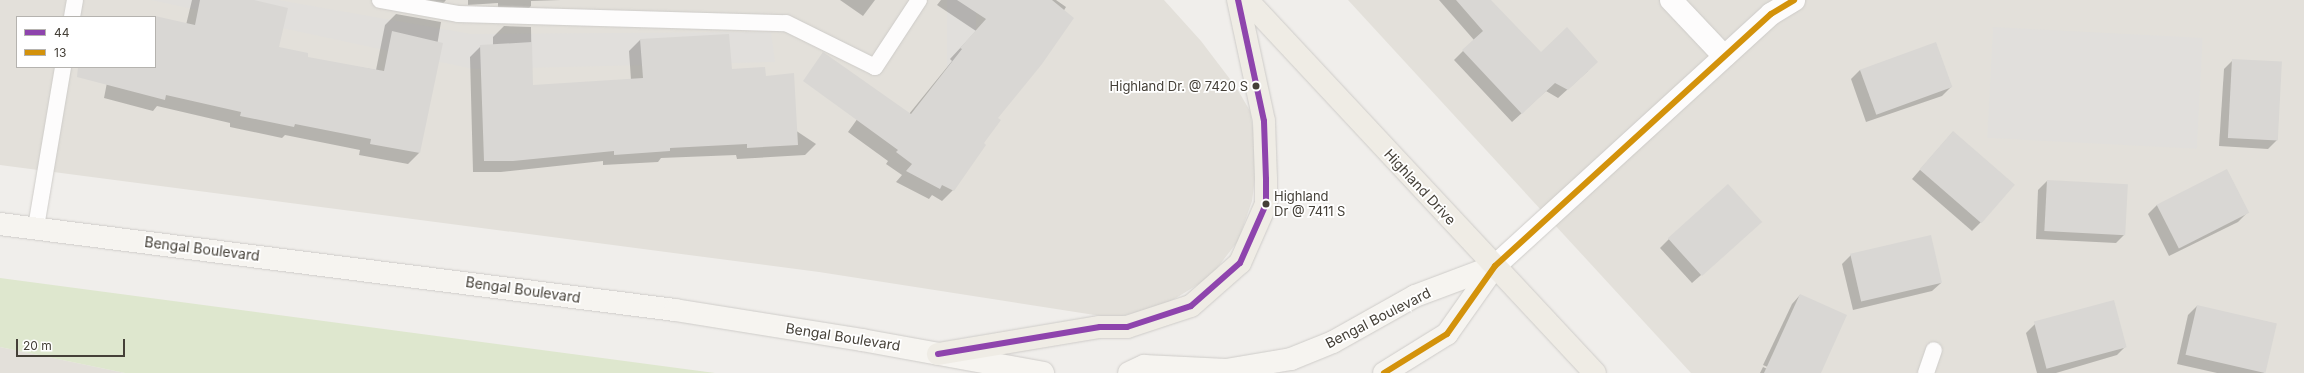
<!DOCTYPE html>
<html>
<head>
<meta charset="utf-8">
<style>
  body { margin:0 }
  #map { position:relative; width:2304px; height:373px; overflow:hidden; background:#f0eeeb; font-family:Inter,sans-serif }
  div>[style] { position:absolute }
  [style*='--x'] { left:calc(var(--x)*1px); top:calc(var(--y)*1px); width:calc(var(--w)*1px); rotate:calc(var(--a)*1deg) }
  .residential>* { inset:0; background:#e3e0da }
  .green>* { inset:0; background:#dee7ce }
  .parking>* { inset:0; background:#e1dfdc; transform-origin:0 0 }
  .shadow>* { inset:0; background:#0003 }
  .building>* { inset:0; background:#d9d7d4; transform-origin:0 0 }
  .roads { filter:drop-shadow(0 0 1px #ceccc9) drop-shadow(0 0 1px #ceccc9) }
  .service>* { height:16px; margin:-8px; padding:0 8px; transform-origin:8px; border-radius:8px; background:#fdfcfc }
  .minor>* { height:22px; margin:-11px; padding:0 11px; transform-origin:11px; border-radius:11px; background:#fdfcfc }
  .secondary>* { height:22px; margin:-11px; padding:0 11px; transform-origin:11px; border-radius:11px; background:#f6f4f0 }
  .primary>* { height:22px; margin:-11px; padding:0 11px; transform-origin:11px; border-radius:11px; background:#efece5 }
  .bus-1>* { height:6px; margin:-3px; padding:0 3px; transform-origin:3px; border-radius:3px; background:#8e44ad }
  .bus-2>* { height:6px; margin:-3px; padding:0 3px; transform-origin:3px; border-radius:3px; background:#d3920b }
  .dots>* { width:11px; height:11px; translate:-50% -50%; box-sizing:border-box; border:2px solid #fff; border-radius:50% }
  span { translate:-50% -50%; white-space:nowrap; text-align:center; line-height:1.15; -webkit-text-stroke:3.5px #fff; paint-order:stroke }
  .bus-label { font-size:13px; color:#454038 }
  .right { translate:-100% -50%; text-align:right }
  .left { translate:0 -50%; text-align:left }
  .street-label { font-size:14px; color:#454038 }
  .legend { position:absolute; left:16px; top:16px; width:140px; height:52px; box-sizing:border-box; background:#fff; border:1px solid #b5b3af; margin:0; padding:5px 7px; list-style:none; font-size:12px; color:#454038 }
  .legend li { display:flex; align-items:center; gap:8px; height:20px }
  .legend b { width:20px; border:1px solid #b5b3af }
  .scale { position:absolute; left:16px; top:339px; width:109px; height:18px; box-sizing:border-box; border:2px solid #454038; border-top:0; padding-left:5px; font-size:12px; line-height:14px; white-space:nowrap; color:#454038; -webkit-text-stroke:3px #fff; paint-order:stroke }
</style>
</head>
<body>
<div id="map">
  <div class="residential">
    <div style="clip-path:polygon(evenodd,0 0,1164px 0,1201px 41px,1236px 87px,1250px 111px,1255px 140px,1256px 170px,1252px 201px,1238px 241px,1210px 277px,1163px 306px,1114px 318px,819px 272px,0 165px,0 0,17px 17px,155px 17px,155px 67px,17px 67px,17px 17px)"></div>
    <div style="clip-path:polygon(1348px 0,2304px 0,2304px 373px,1691px 373px)"></div>
    <div style="clip-path:polygon(0 347px,125px 373px,0 373px)"></div>
  </div>
  <div class="green">
    <div style="clip-path:polygon(0 278px,715px 373px,125px 373px,0 347px)"></div>
  </div>
  <div class="parking">
    <div style="clip-path:polygon(151px 0,278px 0,471px 34px,771px 32px,775px 62px,473px 69px)"></div>
    <div style="left:947px;top:0;width:29px;height:112px"></div>
    <div style="left:1993px;top:27px;width:210px;height:111px;rotate:3deg"></div>
  </div>
  <div class="shadow">
    <div style="clip-path:polygon(192px 0,250px 0,278px 48px,306px 58px,376px 70px,385px 25px,396px 14px,441px 22px,419px 153px,408px 164px,359px 155px,360px 150px,285px 135px,282px 138px,230px 127px,230px 123px,157px 106px,153px 111px,104px 98px,110px 67px,155px 67px,155px 20px,186px 25px)"></div>
    <div style="clip-path:polygon(402px 0,446px 0,440px 7px)"></div>
    <div style="clip-path:polygon(468px 0,561px 0,531px 1px,531px 6px,526px 11px,498px 10px,498px 3px,468px 5px)"></div>
    <div style="clip-path:polygon(840px 0,875px 0,863px 16px)"></div>
    <div style="clip-path:polygon(941px 0,1056px 0,1066px 7px,953px 190px,942px 201px,932px 195px,929px 199px,896px 182px,902px 175px,886px 164px,888px 161px,848px 132px,868px 104px,909px 114px,952px 61px,950px 59px,976px 31px,937px 5px)"></div>
    <div style="clip-path:polygon(1439px 0,1489px 0,1541px 53px,1588px 71px,1558px 98px,1546px 91px,1512px 122px,1454px 60px,1474px 40px)"></div>
    <div style="clip-path:polygon(504px 26px,531px 27px,532px 87px,631px 80px,629px 51px,640px 40px,731px 70px,766px 77px,789px 126px,816px 144px,805px 155px,737px 159px,736px 155px,661px 158px,658px 162px,603px 165px,603px 161px,501px 172px,473px 172px,470px 57px,481px 46px,493px 45px,493px 37px)"></div>
    <div style="clip-path:polygon(2233px 60px,2281px 63px,2277px 140px,2268px 149px,2219px 146px,2224px 69px)"></div>
    <div style="clip-path:polygon(1860px 70px,1951px 87px,1942px 96px,1866px 122px,1851px 79px)"></div>
    <div style="clip-path:polygon(1953px 132px,1981px 222px,1972px 231px,1912px 179px)"></div>
    <div style="clip-path:polygon(2047px 181px,2125px 234px,2116px 243px,2036px 239px,2038px 190px)"></div>
    <div style="clip-path:polygon(2157px 205px,2247px 213px,2238px 222px,2169px 256px,2148px 214px)"></div>
    <div style="clip-path:polygon(1752px 230px,1692px 283px,1660px 248px,1669px 239px)"></div>
    <div style="clip-path:polygon(1851px 255px,1941px 283px,1932px 291px,1853px 310px,1842px 264px)"></div>
    <div style="clip-path:polygon(1800px 295px,1820px 373px,1781px 373px,1763px 365px,1792px 304px)"></div>
    <div style="clip-path:polygon(2197px 306px,2276px 324px,2264px 373px,2217px 373px,2177px 364px,2188px 315px)"></div>
    <div style="clip-path:polygon(2035px 324px,2126px 346px,2117px 355px,2056px 373px,2037px 373px,2026px 333px)"></div>
    <div style="clip-path:polygon(1763px 367px,1776px 373px,1760px 373px)"></div>
  </div>
  <div class="building">
    <div style="clip-path:polygon(200px 0,254px 0,288px 8px,279px 47px,308px 53px,308px 57px,384px 71px,392px 31px,443px 43px,420px 153px,370px 144px,371px 139px,295px 124px,294px 127px,240px 116px,241px 112px,166px 95px,165px 100px,77px 77px,78px 67px,155px 67px,155px 16px,195px 25px)"></div>
    <div style="clip-path:polygon(957px 0,1052px 0,1074px 18px,1042px 64px,998px 118px,1001px 120px,984px 143px,986px 145px,954px 191px,942px 185px,940px 189px,906px 171px,912px 164px,896px 152px,898px 150px,803px 81px,823px 52px,911px 114px,962px 49px,960px 48px,986px 19px)"></div>
    <div style="clip-path:polygon(1456px 0,1491px 0,1541px 52px,1567px 27px,1598px 62px,1568px 90px,1555px 83px,1522px 114px,1462px 50px,1483px 31px)"></div>
    <div style="clip-path:polygon(729px 34px,732px 69px,765px 67px,766px 76px,794px 73px,798px 145px,747px 148px,747px 144px,670px 148px,670px 151px,614px 155px,614px 151px,513px 161px,484px 161px,480px 45px,532px 42px,533px 85px,643px 78px,640px 39px)"></div>
    <div style="left:1936px;top:42px;width:48px;height:81px;rotate:70deg"></div>
    <div style="left:2232px;top:59px;width:50px;height:79px;rotate:3deg"></div>
    <div style="left:1953px;top:131px;width:82px;height:51px;rotate:41deg"></div>
    <div style="left:2227px;top:169px;width:49px;height:79px;rotate:63deg"></div>
    <div style="left:2047px;top:180px;width:81px;height:51px;rotate:3deg"></div>
    <div style="left:1728px;top:184px;width:51px;height:81px;rotate:48deg"></div>
    <div style="left:1931px;top:235px;width:49px;height:83px;rotate:77deg"></div>
    <div style="clip-path:polygon(1800px 294px,1847px 315px,1821px 373px,1764px 373px)"></div>
    <div style="left:2114px;top:300px;width:49px;height:83px;rotate:75deg"></div>
    <div style="left:2197px;top:305px;width:82px;height:51px;rotate:13deg"></div>
  </div>
  <div class="roads">
    <div class="service">
      <div style="--x:380;--y:0;--w:79;--a:10.2"></div>
      <div style="--x:458;--y:14;--w:328;--a:1.6"></div>
      <div style="--x:786;--y:23;--w:99;--a:26.3"></div>
      <div style="--x:875;--y:67;--w:80;--a:-56.7"></div>
      <div style="--x:72;--y:17;--w:17;--a:-80"></div>
      <div style="--x:36;--y:227;--w:162;--a:-80.4"></div>
      <div style="--x:1926;--y:373;--w:24;--a:-71"></div>
    </div>
    <div class="minor">
      <div style="--x:1671;--y:0;--w:77;--a:46.6"></div>
      <div style="--x:1495;--y:266;--w:374;--a:-42.4"></div>
      <div style="--x:1771;--y:14;--w:27;--a:-31"></div>
    </div>
    <div class="secondary">
      <div style="--x:0;--y:224;--w:680;--a:7.26"></div>
      <div style="--x:675;--y:310;--w:189;--a:9.1"></div>
      <div style="--x:862;--y:340;--w:184;--a:10.3"></div>
      <div style="--x:1129;--y:373;--w:17;--a:-25"></div>
      <div style="--x:1144;--y:366;--w:82;--a:2.8"></div>
      <div style="--x:1226;--y:370;--w:66;--a:-9.6"></div>
      <div style="--x:1291;--y:359;--w:45;--a:-22"></div>
      <div style="--x:1333;--y:342;--w:94;--a:-29.3"></div>
      <div style="--x:1415;--y:296;--w:85;--a:-20.6"></div>
      <div style="--x:1384;--y:373;--w:74;--a:-31.8"></div>
      <div style="--x:1447;--y:334;--w:83;--a:-54.8"></div>
    </div>
    <div class="primary">
      <div style="--x:1247;--y:0;--w:510;--a:46.99"></div>
      <div style="--x:938;--y:354;--w:164;--a:-9.5"></div>
      <div style="--x:1100;--y:327;--w:27;--a:0"></div>
      <div style="--x:1127;--y:327;--w:67;--a:-18.2"></div>
      <div style="--x:1191;--y:306;--w:65;--a:-41.3"></div>
      <div style="--x:1240;--y:263;--w:64;--a:-66.2"></div>
      <div style="--x:1266;--y:204;--w:25;--a:-90"></div>
      <div style="--x:1266;--y:179;--w:58;--a:-92"></div>
      <div style="--x:1264;--y:121;--w:124;--a:-102.1"></div>
    </div>
  </div>
  <div class="bus-1">
    <div style="--x:938;--y:354;--w:164;--a:-9.5"></div>
    <div style="--x:1100;--y:327;--w:27;--a:0"></div>
    <div style="--x:1127;--y:327;--w:67;--a:-18.2"></div>
    <div style="--x:1191;--y:306;--w:65;--a:-41.3"></div>
    <div style="--x:1240;--y:263;--w:64;--a:-66.2"></div>
    <div style="--x:1266;--y:204;--w:25;--a:-90"></div>
    <div style="--x:1266;--y:179;--w:58;--a:-92"></div>
    <div style="--x:1264;--y:121;--w:124;--a:-102.1"></div>
  </div>
  <div class="bus-2">
    <div style="--x:1384;--y:373;--w:74;--a:-31.8"></div>
    <div style="--x:1447;--y:334;--w:83;--a:-54.8"></div>
    <div style="--x:1495;--y:266;--w:374;--a:-42.4"></div>
    <div style="--x:1771;--y:14;--w:27;--a:-31"></div>
  </div>
  <div class="dots">
    <div style="left:1256px;top:86px;background:#454038"></div>
    <div style="left:1266px;top:204px;background:#454038"></div>
  </div>
  <div class="bus-label">
    <span class="right" style="left:1248px;top:86px">Highland Dr. @ 7420 S</span>
    <span class="left" style="left:1274px;top:204px">Highland<br>Dr @ 7411 S</span>
  </div>
  <div class="street-label">
    <span style="left:1420px;top:187px;rotate:47deg">Highland Drive</span>
    <span style="left:202px;top:249px;rotate:7deg">Bengal Boulevard</span>
    <span style="left:523px;top:290px;rotate:8deg">Bengal Boulevard</span>
    <span style="left:1378px;top:318px;rotate:-27deg">Bengal Boulevard</span>
    <span style="left:843px;top:337px;rotate:9deg">Bengal Boulevard</span>
  </div>
  <ul class="legend">
  <li><b style="height:5px;background:#8e44ad"></b>44</li>
  <li><b style="height:5px;background:#d3920b"></b>13</li>
  </ul>
  <div class="scale">20 m</div>
</div>
</body>
</html>
